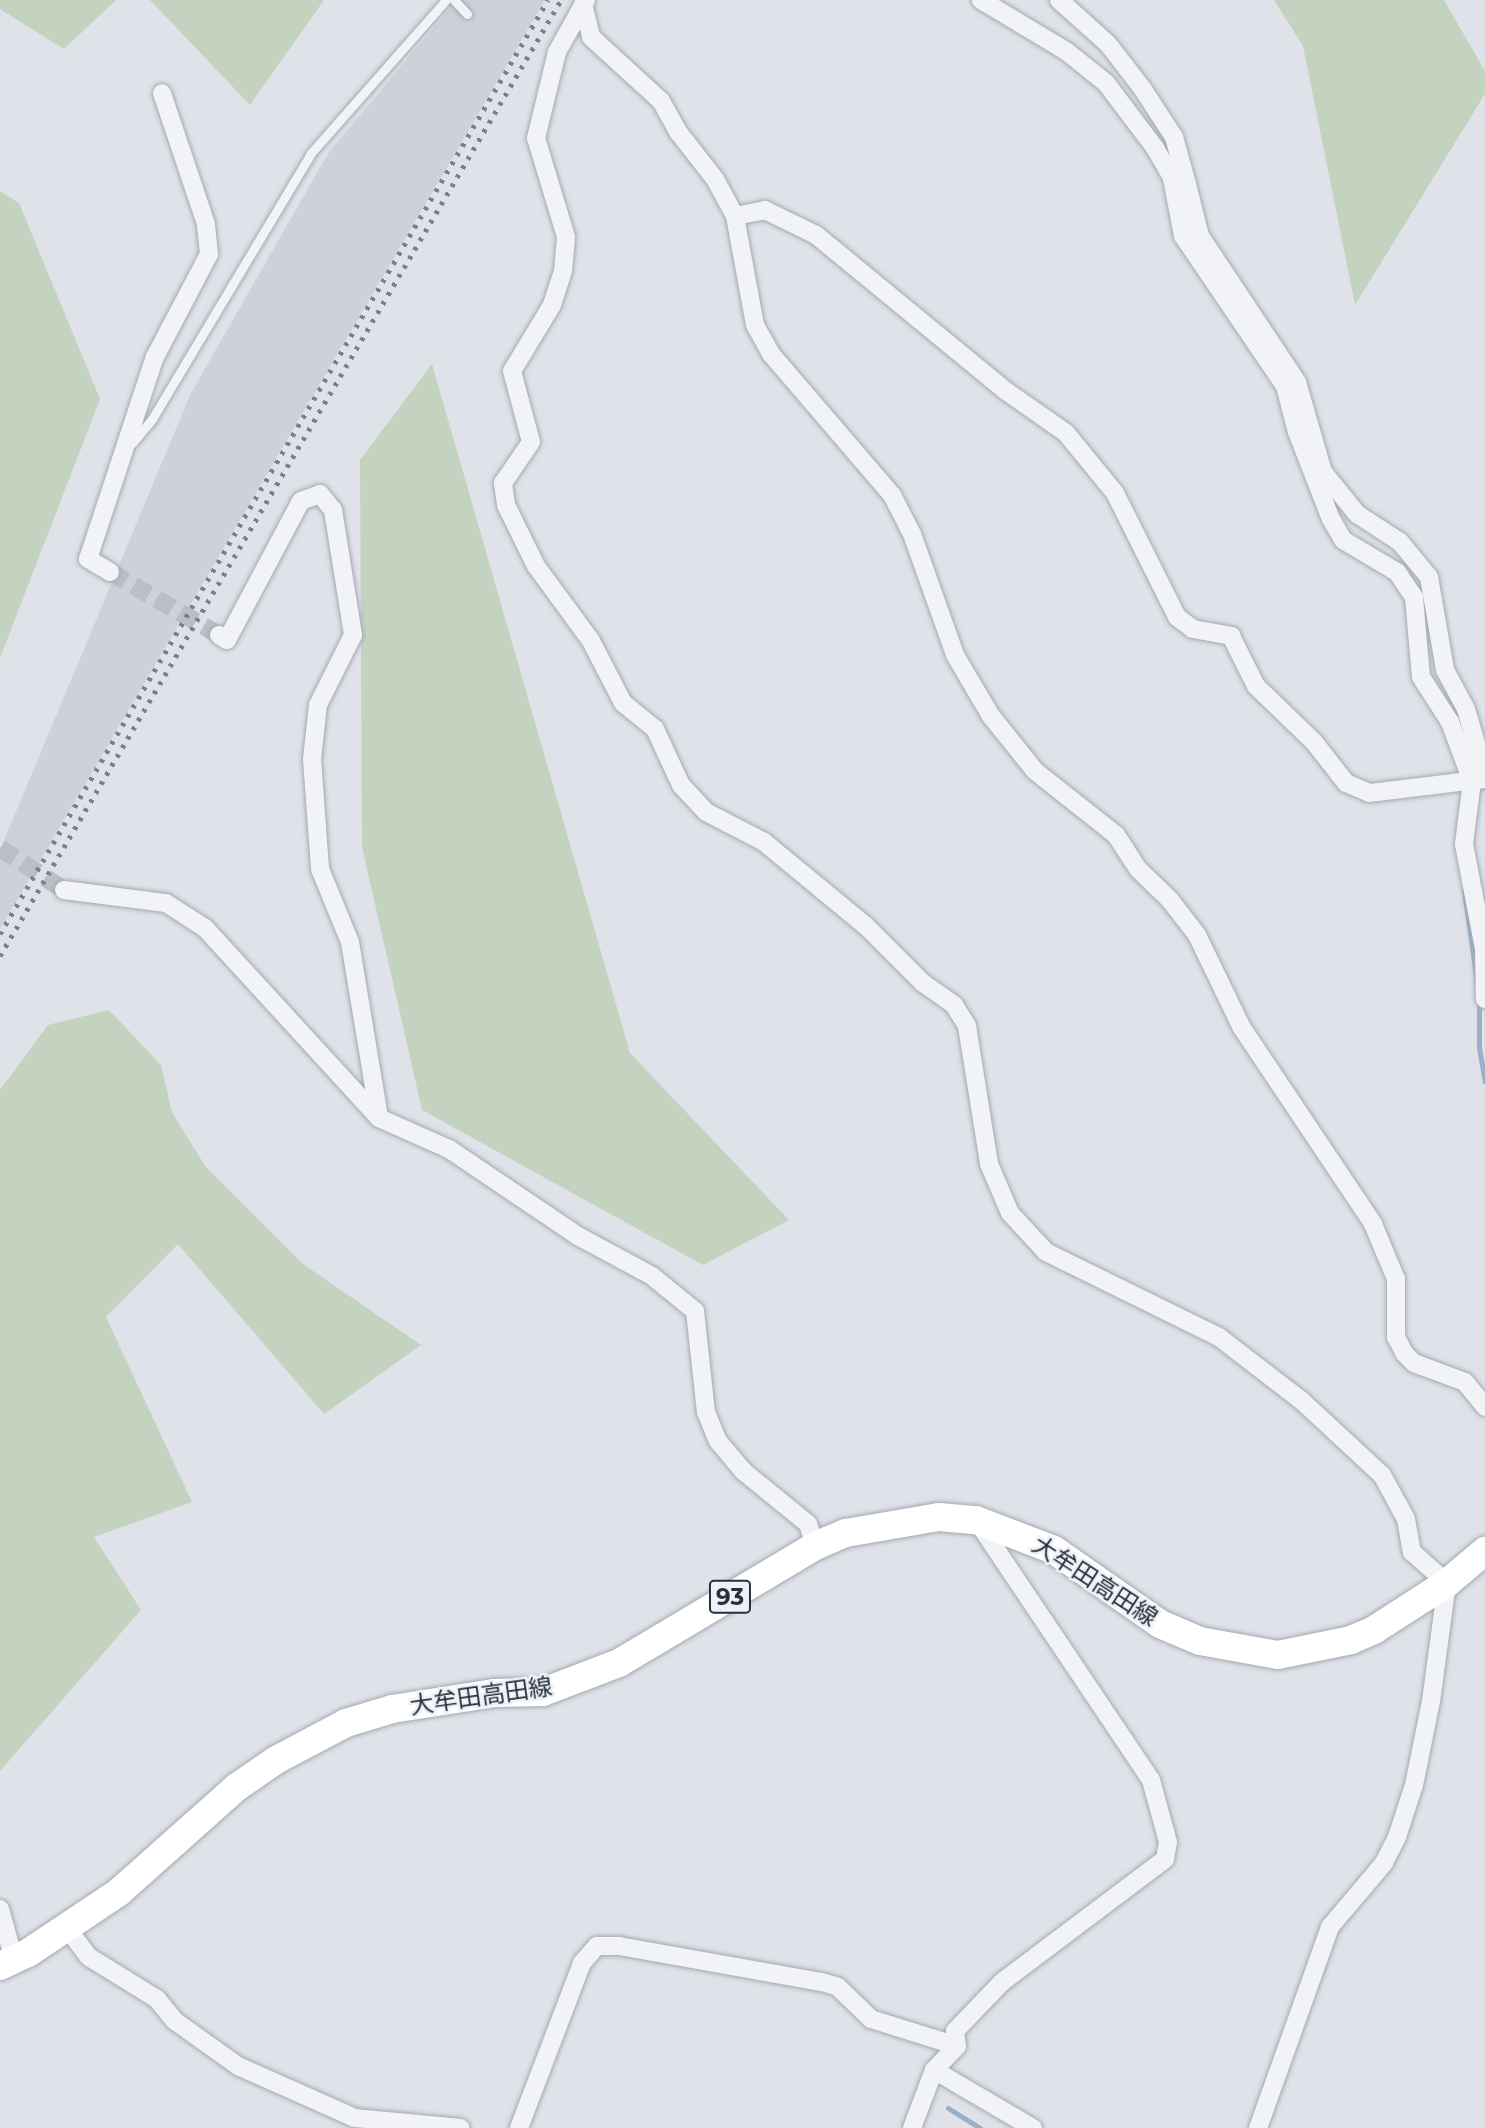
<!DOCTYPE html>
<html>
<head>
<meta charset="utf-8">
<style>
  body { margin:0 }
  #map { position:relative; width:1485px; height:2128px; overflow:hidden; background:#dfe2e8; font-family:Montserrat,"Noto Sans JP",sans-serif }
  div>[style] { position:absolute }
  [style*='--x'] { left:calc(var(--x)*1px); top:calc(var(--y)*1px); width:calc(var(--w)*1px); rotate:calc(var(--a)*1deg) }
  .built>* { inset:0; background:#cdd1da }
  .green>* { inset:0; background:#c4d2c0 }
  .stream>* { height:5px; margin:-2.5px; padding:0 2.5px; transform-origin:2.5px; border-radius:2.5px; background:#9aafc8 }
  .minor-tunnel>* { height:18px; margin-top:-9px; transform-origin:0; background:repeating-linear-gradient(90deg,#babec6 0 18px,transparent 0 27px) }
  .roads { filter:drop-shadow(0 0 2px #a4a9b2) drop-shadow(0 0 2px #a4a9b2) }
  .service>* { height:9px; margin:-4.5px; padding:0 4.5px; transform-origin:4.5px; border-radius:4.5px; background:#f2f3f6 }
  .minor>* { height:18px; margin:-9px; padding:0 9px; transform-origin:9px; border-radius:9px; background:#f2f3f6 }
  .primary>* { height:28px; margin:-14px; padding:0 14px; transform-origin:14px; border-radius:14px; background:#fff }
  .rail>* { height:5px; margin-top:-2.5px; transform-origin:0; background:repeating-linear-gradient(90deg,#798191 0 3.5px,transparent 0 10.5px) }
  span { translate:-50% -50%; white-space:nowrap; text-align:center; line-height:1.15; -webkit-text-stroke:5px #eef1f6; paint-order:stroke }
  .shield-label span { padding:2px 5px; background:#eef1f6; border:2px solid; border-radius:5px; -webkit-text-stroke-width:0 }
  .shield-label { font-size:23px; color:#28303f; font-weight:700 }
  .street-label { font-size:24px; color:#28303f }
</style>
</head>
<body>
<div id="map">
  <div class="built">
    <div style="clip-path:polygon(457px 0,545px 0,0 929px,0 850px,191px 393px,329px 152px)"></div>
  </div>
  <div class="green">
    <div style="clip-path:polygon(0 0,116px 0,64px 49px,0 9px)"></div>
    <div style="clip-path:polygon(150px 0,324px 0,250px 105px)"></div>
    <div style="clip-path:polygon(1274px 0,1444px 0,1485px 71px,1485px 94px,1355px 305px,1303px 46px)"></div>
    <div style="clip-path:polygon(0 191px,19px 203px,100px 399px,0 658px)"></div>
    <div style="clip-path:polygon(432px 364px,630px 1053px,789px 1220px,703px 1265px,422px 1110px,362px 847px,360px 460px)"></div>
    <div style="clip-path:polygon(109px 1010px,161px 1065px,172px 1112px,205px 1166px,303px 1264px,421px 1345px,324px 1414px,178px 1244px,106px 1317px,192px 1502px,94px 1537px,141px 1610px,0 1771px,0 1090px,48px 1025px)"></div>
  </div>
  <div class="stream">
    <div style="--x:1464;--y:891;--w:92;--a:81.9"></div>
    <div style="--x:1479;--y:999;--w:49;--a:90"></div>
    <div style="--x:1479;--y:1048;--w:34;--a:80"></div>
    <div style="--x:948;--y:2108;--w:38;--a:32"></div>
  </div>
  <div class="minor-tunnel">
    <div style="--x:110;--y:572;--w:126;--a:30"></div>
    <div style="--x:0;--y:848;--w:77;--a:33.3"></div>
  </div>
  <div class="roads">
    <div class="service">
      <div style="--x:454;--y:0;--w:19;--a:47"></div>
      <div style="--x:132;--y:443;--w:31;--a:-50"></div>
      <div style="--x:152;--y:419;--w:310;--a:-59.1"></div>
      <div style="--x:311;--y:153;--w:204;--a:-48.6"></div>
    </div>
    <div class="minor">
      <div style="--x:586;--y:0;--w:60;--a:119.1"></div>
      <div style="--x:557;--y:52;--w:89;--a:103.7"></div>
      <div style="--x:536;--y:138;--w:103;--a:73.1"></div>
      <div style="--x:566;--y:237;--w:34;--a:95"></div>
      <div style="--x:563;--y:271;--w:36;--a:108"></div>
      <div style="--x:552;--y:305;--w:77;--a:121.2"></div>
      <div style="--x:512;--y:371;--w:73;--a:75"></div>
      <div style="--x:531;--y:442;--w:50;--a:124.3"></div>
      <div style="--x:503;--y:483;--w:22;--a:82"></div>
      <div style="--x:506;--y:505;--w:68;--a:63.8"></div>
      <div style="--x:536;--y:566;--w:93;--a:53.7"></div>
      <div style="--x:591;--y:641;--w:70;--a:62.7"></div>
      <div style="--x:623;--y:703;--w:41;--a:39.1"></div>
      <div style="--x:655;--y:729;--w:62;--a:65.1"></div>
      <div style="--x:681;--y:785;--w:37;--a:47"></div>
      <div style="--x:706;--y:812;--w:65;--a:27.3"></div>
      <div style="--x:764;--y:842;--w:132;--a:39.5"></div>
      <div style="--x:866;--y:926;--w:81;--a:45"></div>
      <div style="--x:923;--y:983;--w:38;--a:35"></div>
      <div style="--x:954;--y:1005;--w:25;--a:58"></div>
      <div style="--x:967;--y:1026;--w:140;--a:80.9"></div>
      <div style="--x:989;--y:1164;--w:53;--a:66.8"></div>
      <div style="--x:1010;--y:1213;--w:53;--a:47.3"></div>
      <div style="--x:1046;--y:1252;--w:193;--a:26.2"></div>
      <div style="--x:1219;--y:1337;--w:105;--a:37.6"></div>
      <div style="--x:1302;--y:1401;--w:109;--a:42.8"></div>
      <div style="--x:1382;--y:1475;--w:50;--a:61.4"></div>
      <div style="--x:1406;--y:1519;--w:34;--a:80"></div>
      <div style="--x:1412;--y:1552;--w:47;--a:41.5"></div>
      <div style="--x:1447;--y:1583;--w:119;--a:97.7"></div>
      <div style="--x:1431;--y:1701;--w:86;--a:101.4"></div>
      <div style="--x:1414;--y:1785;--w:55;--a:108.1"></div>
      <div style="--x:1397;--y:1837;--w:29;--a:117"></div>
      <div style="--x:1384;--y:1863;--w:84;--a:130.2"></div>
      <div style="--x:1330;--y:1927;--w:214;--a:109.7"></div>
      <div style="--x:981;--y:0;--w:99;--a:31"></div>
      <div style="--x:1066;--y:51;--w:51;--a:38.7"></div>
      <div style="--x:1106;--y:83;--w:81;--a:53"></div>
      <div style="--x:1155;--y:148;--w:34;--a:60"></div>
      <div style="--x:1172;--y:178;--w:16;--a:22"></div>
      <div style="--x:1187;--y:184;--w:54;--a:76"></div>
      <div style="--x:1200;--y:236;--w:175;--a:56.4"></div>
      <div style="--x:1297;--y:382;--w:94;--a:73.9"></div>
      <div style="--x:1323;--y:472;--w:54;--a:51"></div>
      <div style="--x:1357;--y:514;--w:51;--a:33.1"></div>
      <div style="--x:1400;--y:542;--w:45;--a:50.4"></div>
      <div style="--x:1429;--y:577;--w:94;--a:80.2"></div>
      <div style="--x:1445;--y:670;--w:44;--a:61.7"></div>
      <div style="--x:1466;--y:709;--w:68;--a:73.7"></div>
      <div style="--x:1059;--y:0;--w:66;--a:41.9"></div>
      <div style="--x:1108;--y:44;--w:56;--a:52.3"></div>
      <div style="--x:1142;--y:88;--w:59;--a:56.9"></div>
      <div style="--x:1174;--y:137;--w:49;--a:74.5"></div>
      <div style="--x:583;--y:4;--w:34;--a:76"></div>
      <div style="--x:591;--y:37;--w:95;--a:42.4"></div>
      <div style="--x:661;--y:101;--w:37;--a:61"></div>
      <div style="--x:679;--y:133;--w:58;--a:52"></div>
      <div style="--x:715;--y:179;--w:42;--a:61.6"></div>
      <div style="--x:735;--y:216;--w:111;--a:79.6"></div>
      <div style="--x:755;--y:325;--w:33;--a:61"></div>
      <div style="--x:771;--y:354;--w:186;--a:49.4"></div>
      <div style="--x:892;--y:495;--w:44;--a:62.9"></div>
      <div style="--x:912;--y:534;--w:128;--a:70.4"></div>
      <div style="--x:955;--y:655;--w:71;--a:59.5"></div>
      <div style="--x:991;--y:716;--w:70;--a:51.3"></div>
      <div style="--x:1035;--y:771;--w:103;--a:38.3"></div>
      <div style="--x:1116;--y:835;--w:40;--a:57.1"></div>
      <div style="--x:1138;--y:869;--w:45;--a:44.1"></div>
      <div style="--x:1170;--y:900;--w:44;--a:52.4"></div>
      <div style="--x:1197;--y:935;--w:103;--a:64.2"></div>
      <div style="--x:1242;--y:1028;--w:236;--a:56.2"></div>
      <div style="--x:1373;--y:1224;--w:60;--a:67.3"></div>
      <div style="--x:1396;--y:1279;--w:58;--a:90"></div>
      <div style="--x:1396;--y:1337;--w:18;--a:63"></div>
      <div style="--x:1404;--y:1353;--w:14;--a:45"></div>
      <div style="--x:1414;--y:1363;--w:54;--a:20.4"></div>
      <div style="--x:1465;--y:1382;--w:32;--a:51"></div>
      <div style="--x:1172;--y:178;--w:59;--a:79.3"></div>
      <div style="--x:1183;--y:236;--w:181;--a:55.8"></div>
      <div style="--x:1285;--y:386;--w:48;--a:75.4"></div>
      <div style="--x:1297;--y:432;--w:93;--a:68.7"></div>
      <div style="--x:1331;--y:519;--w:24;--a:60"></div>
      <div style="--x:1343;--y:540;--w:63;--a:30.7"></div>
      <div style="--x:1397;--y:572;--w:30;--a:56"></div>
      <div style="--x:1414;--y:597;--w:80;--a:85"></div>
      <div style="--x:1421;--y:677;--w:54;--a:57.2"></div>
      <div style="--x:1450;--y:722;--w:63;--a:69.6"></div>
      <div style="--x:1472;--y:781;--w:64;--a:97.2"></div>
      <div style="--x:1464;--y:844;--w:107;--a:79.2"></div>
      <div style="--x:1484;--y:949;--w:50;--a:88.9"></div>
      <div style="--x:735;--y:216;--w:31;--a:-11"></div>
      <div style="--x:765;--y:210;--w:57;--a:26.1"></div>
      <div style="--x:816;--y:235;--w:246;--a:39.4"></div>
      <div style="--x:1006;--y:391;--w:73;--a:35"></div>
      <div style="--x:1066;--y:433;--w:77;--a:50.8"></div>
      <div style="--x:1115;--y:493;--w:139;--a:63.4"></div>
      <div style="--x:1177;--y:617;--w:20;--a:37"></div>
      <div style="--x:1193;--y:629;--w:39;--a:10"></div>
      <div style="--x:1231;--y:636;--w:56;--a:63.4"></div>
      <div style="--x:1256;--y:686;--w:81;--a:44"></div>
      <div style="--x:1314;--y:742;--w:52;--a:52"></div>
      <div style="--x:1346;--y:783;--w:25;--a:23"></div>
      <div style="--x:1369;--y:793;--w:117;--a:-6.9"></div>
      <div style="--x:110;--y:572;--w:26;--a:-149"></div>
      <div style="--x:88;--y:559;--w:213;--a:-71.7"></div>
      <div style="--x:155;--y:357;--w:116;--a:-62.3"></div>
      <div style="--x:209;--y:254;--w:30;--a:-96"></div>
      <div style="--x:206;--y:224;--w:138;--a:-108.6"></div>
      <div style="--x:219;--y:635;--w:9;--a:32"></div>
      <div style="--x:227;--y:640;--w:157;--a:-62"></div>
      <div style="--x:301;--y:501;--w:20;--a:-20"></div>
      <div style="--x:320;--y:494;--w:21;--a:51"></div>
      <div style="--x:333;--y:510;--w:127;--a:80.9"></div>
      <div style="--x:353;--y:635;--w:78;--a:116.6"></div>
      <div style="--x:318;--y:705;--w:54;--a:96.3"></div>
      <div style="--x:312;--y:759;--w:110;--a:85.8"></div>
      <div style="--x:320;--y:869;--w:79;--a:67.7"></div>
      <div style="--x:350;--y:942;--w:178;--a:80.6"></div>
      <div style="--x:64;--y:890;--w:103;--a:7.3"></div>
      <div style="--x:166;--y:903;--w:46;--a:32.7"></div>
      <div style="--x:205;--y:928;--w:258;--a:47.5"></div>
      <div style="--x:379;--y:1118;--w:77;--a:23.9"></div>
      <div style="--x:449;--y:1149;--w:156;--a:34"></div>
      <div style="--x:578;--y:1236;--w:84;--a:28.4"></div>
      <div style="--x:652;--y:1276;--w:55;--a:39.1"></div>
      <div style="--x:695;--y:1311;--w:102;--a:83.8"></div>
      <div style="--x:706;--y:1412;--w:31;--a:68"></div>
      <div style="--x:718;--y:1441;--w:39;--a:50"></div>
      <div style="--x:743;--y:1471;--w:84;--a:39.2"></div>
      <div style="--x:808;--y:1524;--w:23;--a:72"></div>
      <div style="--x:0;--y:1909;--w:53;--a:74.6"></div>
      <div style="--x:67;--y:1928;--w:36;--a:53"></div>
      <div style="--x:89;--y:1957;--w:80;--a:31.7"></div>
      <div style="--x:157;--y:1999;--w:28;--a:51"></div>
      <div style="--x:175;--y:2021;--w:77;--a:35.5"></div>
      <div style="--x:238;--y:2066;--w:128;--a:24"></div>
      <div style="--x:355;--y:2118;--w:106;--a:5.4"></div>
      <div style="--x:934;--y:2070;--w:115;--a:30.4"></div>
      <div style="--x:519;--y:2128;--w:177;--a:-69.1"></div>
      <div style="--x:582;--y:1963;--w:23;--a:-49"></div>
      <div style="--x:597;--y:1946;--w:22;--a:0"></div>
      <div style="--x:619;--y:1946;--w:206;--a:10.1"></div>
      <div style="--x:822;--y:1982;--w:17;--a:17"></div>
      <div style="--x:838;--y:1987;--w:46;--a:44.1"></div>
      <div style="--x:871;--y:2019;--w:90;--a:17.4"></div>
      <div style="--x:912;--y:2128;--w:62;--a:-69.2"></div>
      <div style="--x:934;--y:2070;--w:33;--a:-46"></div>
      <div style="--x:957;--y:2046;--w:15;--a:-98"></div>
      <div style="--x:955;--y:2031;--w:68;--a:-46.2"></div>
      <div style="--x:1002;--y:1982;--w:204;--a:-37"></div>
      <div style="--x:1165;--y:1859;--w:17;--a:-80"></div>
      <div style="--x:1168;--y:1842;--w:64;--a:-105.3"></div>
      <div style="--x:1151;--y:1780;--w:313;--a:-123.9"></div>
    </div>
    <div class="primary">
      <div style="--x:0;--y:1966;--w:31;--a:-25"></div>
      <div style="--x:28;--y:1953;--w:110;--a:-33.8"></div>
      <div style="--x:119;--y:1892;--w:158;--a:-41.7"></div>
      <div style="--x:237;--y:1787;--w:47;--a:-34.7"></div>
      <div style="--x:276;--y:1760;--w:79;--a:-27.9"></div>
      <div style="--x:346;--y:1723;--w:48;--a:-16.9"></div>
      <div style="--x:392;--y:1709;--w:103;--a:-8.9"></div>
      <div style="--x:494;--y:1693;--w:49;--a:-1.2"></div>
      <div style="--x:543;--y:1692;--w:81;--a:-20.9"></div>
      <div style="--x:619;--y:1663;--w:228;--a:-30.8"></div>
      <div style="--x:815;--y:1546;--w:34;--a:-23"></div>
      <div style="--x:846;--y:1533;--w:94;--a:-9.8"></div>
      <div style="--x:939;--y:1517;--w:37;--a:5"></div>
      <div style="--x:976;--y:1520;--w:84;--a:21"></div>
      <div style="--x:1054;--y:1550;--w:129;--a:34.9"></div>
      <div style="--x:1160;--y:1624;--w:43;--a:23"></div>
      <div style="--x:1200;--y:1641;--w:79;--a:10.2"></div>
      <div style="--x:1278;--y:1655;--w:75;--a:-11.6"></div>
      <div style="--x:1351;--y:1640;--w:25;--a:-23"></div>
      <div style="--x:1374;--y:1630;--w:87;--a:-32.8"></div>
      <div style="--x:1447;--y:1583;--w:50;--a:-40.1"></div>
    </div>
  </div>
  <div class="rail">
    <div style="--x:0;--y:934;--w:1083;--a:-59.6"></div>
    <div style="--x:0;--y:956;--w:1108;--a:-59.59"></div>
  </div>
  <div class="shield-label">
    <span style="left:730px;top:1597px">93</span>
  </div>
  <div class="street-label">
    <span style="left:1095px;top:1581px;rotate:33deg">大牟田高田線</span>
    <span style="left:481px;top:1696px;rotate:-8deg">大牟田高田線</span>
  </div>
</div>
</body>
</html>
